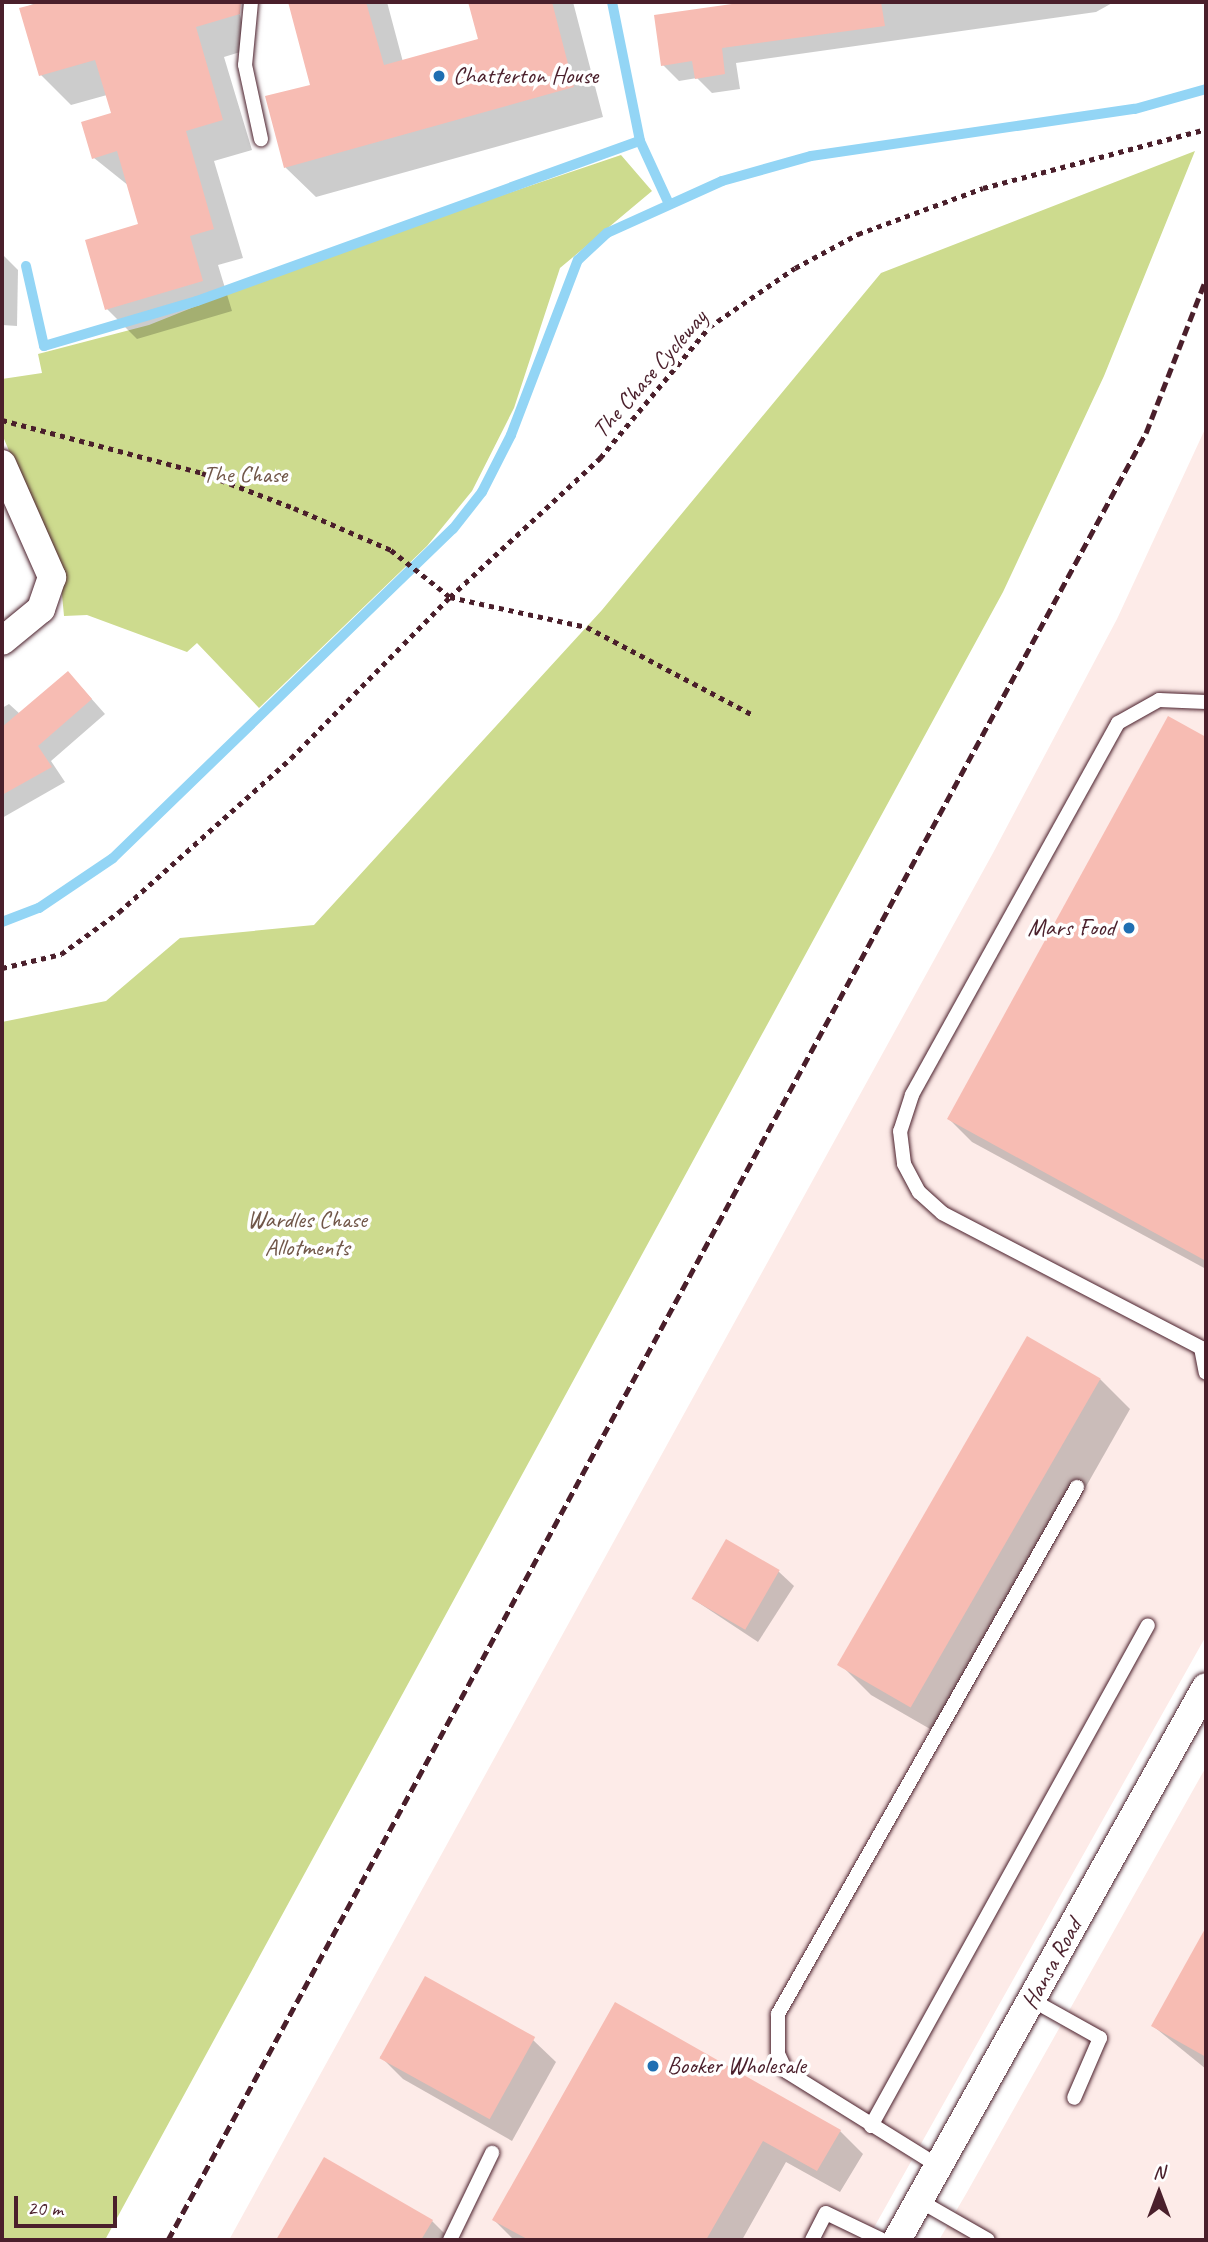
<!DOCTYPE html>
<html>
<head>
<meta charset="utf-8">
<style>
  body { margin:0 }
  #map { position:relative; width:1208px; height:2242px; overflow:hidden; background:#fff; font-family:Caveat,sans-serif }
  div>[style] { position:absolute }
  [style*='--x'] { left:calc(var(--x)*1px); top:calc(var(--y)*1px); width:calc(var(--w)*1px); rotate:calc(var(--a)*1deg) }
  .built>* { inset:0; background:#fdebe8 }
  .green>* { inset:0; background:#cddb8e }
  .shadow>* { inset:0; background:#0003 }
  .stream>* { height:10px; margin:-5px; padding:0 5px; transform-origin:5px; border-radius:5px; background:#93d5f5 }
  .building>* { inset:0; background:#f7bcb3; transform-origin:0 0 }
  .path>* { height:4.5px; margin-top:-2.25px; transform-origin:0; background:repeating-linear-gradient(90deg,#4a1f2b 0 5px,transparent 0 10px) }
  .roads { filter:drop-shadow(0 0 2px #4a1f2b) drop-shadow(0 0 2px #4a1f2b) }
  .lane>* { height:14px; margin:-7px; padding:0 7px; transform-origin:7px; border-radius:7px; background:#fff }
  .street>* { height:28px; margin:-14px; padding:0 14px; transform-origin:14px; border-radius:14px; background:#fff }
  .rail>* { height:5px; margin-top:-2.5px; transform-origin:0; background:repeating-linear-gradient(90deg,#4a1f2b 0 10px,transparent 0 15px) }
  .dots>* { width:19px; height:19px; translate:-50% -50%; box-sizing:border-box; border:4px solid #fff; border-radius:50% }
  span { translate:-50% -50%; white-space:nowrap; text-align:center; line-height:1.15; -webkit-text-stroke:7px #fff; paint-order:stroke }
  .poi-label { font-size:24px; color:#4a1f2b }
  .left { translate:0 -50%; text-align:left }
  .right { translate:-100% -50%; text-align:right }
  .street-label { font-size:24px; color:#4a1f2b }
  .park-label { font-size:24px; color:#715749 }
  .frame { position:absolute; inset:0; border:4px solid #4a1f2b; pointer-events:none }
  .north { position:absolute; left:1124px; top:2158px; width:70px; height:70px; -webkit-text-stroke:5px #fff; paint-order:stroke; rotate:0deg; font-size:19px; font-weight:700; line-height:28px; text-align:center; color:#4a1f2b }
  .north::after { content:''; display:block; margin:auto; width:24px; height:32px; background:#4a1f2b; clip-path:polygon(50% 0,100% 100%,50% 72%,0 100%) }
  .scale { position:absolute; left:14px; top:2196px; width:103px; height:32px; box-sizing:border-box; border:4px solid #4a1f2b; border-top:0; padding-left:9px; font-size:21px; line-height:24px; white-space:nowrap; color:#4a1f2b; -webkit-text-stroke:5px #fff; paint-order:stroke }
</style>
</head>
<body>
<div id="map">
  <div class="built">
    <div style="clip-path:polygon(1206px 427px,1206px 1636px,867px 2240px,229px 2240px,993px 853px,1117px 619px)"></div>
    <div style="clip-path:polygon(1206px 1767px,1206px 2240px,939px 2240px,966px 2194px)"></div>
  </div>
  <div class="green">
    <div style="clip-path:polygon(1195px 151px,1104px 376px,1003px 592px,105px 2240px,2px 2240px,2px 1022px,106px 1001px,180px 938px,314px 925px,602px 610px,881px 273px)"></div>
    <div style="clip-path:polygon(621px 155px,652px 191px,560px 268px,514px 408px,472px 491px,427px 546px,259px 708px,197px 643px,187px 652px,87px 615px,64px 616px,60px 573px,2px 434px,2px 379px,42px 373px,38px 354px,149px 325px,317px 258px)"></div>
  </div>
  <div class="shadow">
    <div style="clip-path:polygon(38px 2px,236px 2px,250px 49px,224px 57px,252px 150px,214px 161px,243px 258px,218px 265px,232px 311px,137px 339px,107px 309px,141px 225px,129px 186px,94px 158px,113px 114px,107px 95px,71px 105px,41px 75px,21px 9px)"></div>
    <div style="clip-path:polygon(289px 2px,387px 2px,403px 62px,480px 41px,470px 2px,573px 2px,603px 117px,316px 197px,286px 168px,267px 97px,312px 87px)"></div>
    <div style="clip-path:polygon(736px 2px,1114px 2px,1096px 12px,736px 63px,740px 89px,712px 93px,697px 78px,679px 81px,663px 65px)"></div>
    <div style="clip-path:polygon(2px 254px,18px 270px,17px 326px,2px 325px)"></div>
    <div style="clip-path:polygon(82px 688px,105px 714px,51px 761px,65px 782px,2px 818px,2px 708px,9px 704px,20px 714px)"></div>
    <div style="clip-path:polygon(1169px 718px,1206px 739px,1206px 1269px,972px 1142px,949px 1119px)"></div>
    <div style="clip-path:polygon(1100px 1379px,1130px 1409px,944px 1737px,871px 1695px,841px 1665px)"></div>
    <div style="clip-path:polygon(778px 1571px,794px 1586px,758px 1642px,693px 1599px)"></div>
    <div style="clip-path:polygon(1206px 1931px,1206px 2069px,1153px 2026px)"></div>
    <div style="clip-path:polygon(616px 2005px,840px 2131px,863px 2154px,840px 2192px,786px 2162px,742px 2240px,514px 2240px,494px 2220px)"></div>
    <div style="clip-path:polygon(533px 2040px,556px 2062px,512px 2141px,403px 2079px,380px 2056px)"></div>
    <div style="clip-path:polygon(432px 2221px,451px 2240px,279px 2238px)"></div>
  </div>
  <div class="stream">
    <div style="--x:612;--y:2;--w:142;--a:78.6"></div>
    <div style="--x:640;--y:141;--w:67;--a:65.3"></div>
    <div style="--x:26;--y:266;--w:82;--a:77.3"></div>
    <div style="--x:44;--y:346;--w:159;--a:-16.4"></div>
    <div style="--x:197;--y:301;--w:471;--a:-19.9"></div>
    <div style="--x:2;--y:922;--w:40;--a:-21"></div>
    <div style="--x:39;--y:908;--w:89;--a:-34"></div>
    <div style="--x:113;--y:858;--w:473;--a:-44.1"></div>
    <div style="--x:453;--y:529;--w:47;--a:-51.9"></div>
    <div style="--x:482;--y:492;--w:64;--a:-63"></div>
    <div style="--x:511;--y:435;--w:187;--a:-69.1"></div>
    <div style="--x:578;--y:260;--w:40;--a:-43"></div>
    <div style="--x:607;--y:233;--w:126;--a:-24.3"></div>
    <div style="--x:722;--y:181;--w:92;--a:-15.7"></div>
    <div style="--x:811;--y:156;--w:327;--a:-8.3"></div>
    <div style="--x:1135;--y:109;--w:74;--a:-15.7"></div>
  </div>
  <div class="building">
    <div style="clip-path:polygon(43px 2px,241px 2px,240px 14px,196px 27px,223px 120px,186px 131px,214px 229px,190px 236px,203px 281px,105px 310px,85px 240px,138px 224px,117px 151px,92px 159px,81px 122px,111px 113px,95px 60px,39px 76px,19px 8px)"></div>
    <div style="clip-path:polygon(288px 2px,366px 2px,384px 65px,478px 39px,468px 2px,552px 2px,574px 87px,284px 168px,265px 96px,310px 85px)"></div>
    <div style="clip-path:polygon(746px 2px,881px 2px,885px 26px,722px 48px,725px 74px,695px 79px,692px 61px,661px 66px,654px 15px)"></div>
    <div style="clip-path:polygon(68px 671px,92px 699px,38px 746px,52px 767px,2px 795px,2px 727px)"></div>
    <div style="clip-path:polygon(1168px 716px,1206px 737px,1206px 1261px,947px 1119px)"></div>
    <div style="left:1027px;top:1336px;width:85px;height:380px;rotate:30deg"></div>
    <div style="left:726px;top:1539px;width:62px;height:69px;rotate:30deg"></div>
    <div style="clip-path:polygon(1206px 1927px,1206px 2057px,1151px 2026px)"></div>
    <div style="left:425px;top:1976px;width:126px;height:94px;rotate:29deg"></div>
    <div style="clip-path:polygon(615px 2002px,841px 2130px,817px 2171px,763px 2141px,706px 2240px,529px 2240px,492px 2220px)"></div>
    <div style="clip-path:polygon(324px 2157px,433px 2220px,421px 2240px,276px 2240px)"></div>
  </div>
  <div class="path">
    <div style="--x:2;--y:420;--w:207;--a:14.8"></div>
    <div style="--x:202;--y:473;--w:98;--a:20.8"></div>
    <div style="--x:294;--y:508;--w:106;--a:23.4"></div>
    <div style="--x:391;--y:550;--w:75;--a:38.5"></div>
    <div style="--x:450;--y:597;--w:205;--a:-42.8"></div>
    <div style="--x:600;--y:458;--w:170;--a:-50.2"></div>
    <div style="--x:709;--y:327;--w:104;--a:-34.5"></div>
    <div style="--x:795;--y:268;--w:72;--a:-28.4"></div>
    <div style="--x:858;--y:234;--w:133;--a:-20.2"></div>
    <div style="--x:983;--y:188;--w:231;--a:-14.8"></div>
    <div style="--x:2;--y:968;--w:61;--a:-13.3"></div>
    <div style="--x:61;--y:954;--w:72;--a:-35.9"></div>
    <div style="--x:119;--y:912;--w:231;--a:-41.8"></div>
    <div style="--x:291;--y:758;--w:226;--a:-45.4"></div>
    <div style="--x:450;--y:597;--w:140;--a:12.4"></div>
    <div style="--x:587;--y:627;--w:188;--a:27.9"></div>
  </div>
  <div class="roads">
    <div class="lane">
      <div style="--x:251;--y:2;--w:63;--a:95.4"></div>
      <div style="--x:245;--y:65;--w:76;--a:77.8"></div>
      <div style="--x:1206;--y:702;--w:47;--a:-177.6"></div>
      <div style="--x:1159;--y:700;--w:47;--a:150.7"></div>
      <div style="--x:1118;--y:723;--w:425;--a:119"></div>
      <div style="--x:912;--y:1095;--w:38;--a:108"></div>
      <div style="--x:900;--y:1131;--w:33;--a:83"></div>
      <div style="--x:904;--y:1164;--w:32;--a:62"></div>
      <div style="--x:919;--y:1192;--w:31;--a:42"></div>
      <div style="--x:942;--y:1213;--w:292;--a:27.5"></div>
      <div style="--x:1201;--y:1348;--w:25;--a:79"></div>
      <div style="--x:1032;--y:2000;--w:78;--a:29.2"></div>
      <div style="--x:1100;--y:2038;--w:65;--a:113.4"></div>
      <div style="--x:871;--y:2126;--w:572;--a:-61.06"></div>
      <div style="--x:940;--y:2167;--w:181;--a:-148.1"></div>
      <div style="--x:786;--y:2071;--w:19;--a:-115"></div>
      <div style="--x:778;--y:2054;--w:40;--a:-90"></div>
      <div style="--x:778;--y:2014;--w:606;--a:-60.43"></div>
      <div style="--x:920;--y:2201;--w:78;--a:29.8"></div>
      <div style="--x:450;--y:2240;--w:97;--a:-64.2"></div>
      <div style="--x:812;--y:2240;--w:30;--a:-63"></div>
      <div style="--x:826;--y:2213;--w:62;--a:25.7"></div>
    </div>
    <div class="street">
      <div style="--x:2;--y:464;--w:124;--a:66.1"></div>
      <div style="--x:52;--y:577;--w:34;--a:109"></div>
      <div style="--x:41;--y:609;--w:50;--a:140.6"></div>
      <div style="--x:897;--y:2240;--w:633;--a:-60.8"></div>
    </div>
  </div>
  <div class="rail">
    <div style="--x:168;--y:2240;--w:2055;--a:-61.58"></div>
    <div style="--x:1146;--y:433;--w:165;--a:-68.7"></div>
  </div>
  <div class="dots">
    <div style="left:439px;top:76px;background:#1f6fb2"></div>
    <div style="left:1129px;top:928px;background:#1f6fb2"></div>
    <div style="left:653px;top:2066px;background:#1f6fb2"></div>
  </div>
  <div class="poi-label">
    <span class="left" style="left:453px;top:76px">Chatterton House</span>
    <span class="right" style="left:1115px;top:928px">Mars Food</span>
    <span class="left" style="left:667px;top:2066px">Booker Wholesale</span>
  </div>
  <div class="street-label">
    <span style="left:650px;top:374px;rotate:-49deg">The Chase Cycleway</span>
    <span style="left:1052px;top:1964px;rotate:-61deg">Hansa Road</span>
  </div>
  <div class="park-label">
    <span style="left:245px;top:475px">The Chase</span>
    <span style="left:307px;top:1234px">Wardles Chase<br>Allotments</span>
  </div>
  <div class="frame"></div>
  <div class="north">N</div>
  <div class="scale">20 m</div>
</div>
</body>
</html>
